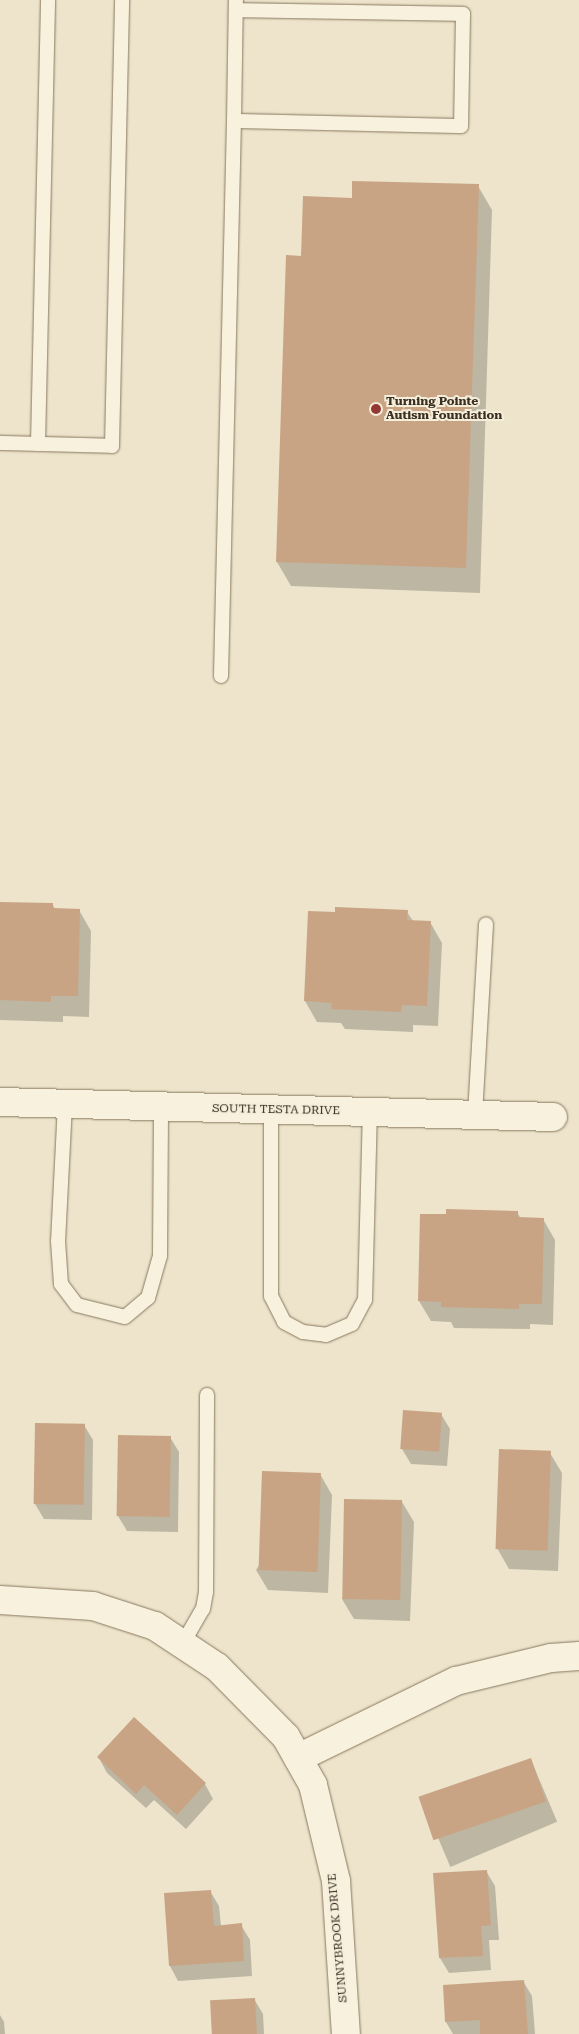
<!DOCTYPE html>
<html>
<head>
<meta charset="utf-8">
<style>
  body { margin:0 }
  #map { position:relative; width:579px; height:2034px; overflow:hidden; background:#ede4cb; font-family:"Roboto Serif",serif }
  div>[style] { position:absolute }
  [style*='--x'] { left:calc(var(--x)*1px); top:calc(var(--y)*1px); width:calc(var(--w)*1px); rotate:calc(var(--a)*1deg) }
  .shadow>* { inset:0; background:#0003; transform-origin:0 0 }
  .building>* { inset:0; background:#c8a484; transform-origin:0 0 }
  .roads { filter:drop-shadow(0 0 1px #897860) drop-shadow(0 0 1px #897860) }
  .service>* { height:14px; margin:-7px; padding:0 7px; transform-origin:7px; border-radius:7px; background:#f8f1de }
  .minor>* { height:28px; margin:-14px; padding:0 14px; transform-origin:14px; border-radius:14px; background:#f8f1de }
  .dots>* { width:14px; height:14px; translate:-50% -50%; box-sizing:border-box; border:2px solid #f4eeda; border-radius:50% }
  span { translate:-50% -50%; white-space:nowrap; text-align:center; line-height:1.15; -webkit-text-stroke:4px #f4eeda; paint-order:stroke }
  .poi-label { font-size:12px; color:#3b2f22; font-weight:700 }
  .left { translate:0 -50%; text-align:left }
  .street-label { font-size:12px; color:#3b2f22 }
</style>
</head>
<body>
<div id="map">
  <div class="shadow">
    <div style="clip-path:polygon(478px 186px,492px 210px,480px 593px,291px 586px,277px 562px,302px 257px,353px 199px)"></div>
    <div style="clip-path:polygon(0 903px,52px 904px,56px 910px,79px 910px,91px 931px,89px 1017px,63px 1016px,63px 1022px,0 1020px)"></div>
    <div style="clip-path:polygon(407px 912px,413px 921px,430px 922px,442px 943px,438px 1026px,413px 1025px,413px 1032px,345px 1029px,341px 1023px,317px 1022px,305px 1001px)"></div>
    <div style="clip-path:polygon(517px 1212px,521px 1219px,543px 1219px,555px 1240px,553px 1325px,530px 1324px,530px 1329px,454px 1328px,451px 1322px,431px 1321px,419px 1301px)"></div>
    <div style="clip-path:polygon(441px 1414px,450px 1429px,447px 1466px,411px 1464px,402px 1449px)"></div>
    <div style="clip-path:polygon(36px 1424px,84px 1425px,93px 1440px,92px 1520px,44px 1519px,35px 1504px)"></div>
    <div style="clip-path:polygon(170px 1437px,179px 1452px,178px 1532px,127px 1531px,118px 1516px)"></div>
    <div style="clip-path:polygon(550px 1453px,562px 1473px,558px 1571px,509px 1569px,497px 1548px)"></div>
    <div style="clip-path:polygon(320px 1474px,332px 1495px,328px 1593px,268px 1590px,256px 1570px)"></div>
    <div style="clip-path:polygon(402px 1502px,414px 1522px,410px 1621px,354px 1619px,342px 1599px)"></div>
    <div style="clip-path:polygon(99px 1758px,205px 1784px,213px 1799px,186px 1829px,154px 1800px,146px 1808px,107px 1773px)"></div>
    <div style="left:531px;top:1760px;width:67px;height:116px;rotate:67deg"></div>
    <div style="clip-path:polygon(486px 1871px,495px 1886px,499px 1940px,489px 1940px,491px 1970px,449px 1973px,440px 1958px)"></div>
    <div style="clip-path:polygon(210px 1891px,219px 1906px,221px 1926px,241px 1925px,250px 1940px,252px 1976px,178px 1981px,170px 1966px,165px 1894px)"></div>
    <div style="clip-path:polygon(523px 1981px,532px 1996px,535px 2034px,453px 2034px,446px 2022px,444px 1986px)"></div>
    <div style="clip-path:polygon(254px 1999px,263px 2014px,264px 2034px,213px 2034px)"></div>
    <div style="clip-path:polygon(0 2015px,4px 2022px,5px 2034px,0 2034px)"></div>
  </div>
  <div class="building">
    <div style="clip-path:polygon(352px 181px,479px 184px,466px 568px,276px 562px,286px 255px,301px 256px,303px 196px,352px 198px)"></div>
    <div style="clip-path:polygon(0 902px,53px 903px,53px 908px,80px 909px,78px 996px,51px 996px,51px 1002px,0 1000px)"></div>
    <div style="clip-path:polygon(335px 907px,408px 910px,407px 920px,431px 921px,427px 1006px,402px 1005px,401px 1012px,331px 1009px,332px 1003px,304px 1001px,308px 911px,335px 912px)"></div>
    <div style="clip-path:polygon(446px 1209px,518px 1211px,518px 1217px,544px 1218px,542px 1304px,519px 1304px,519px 1309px,441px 1307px,441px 1302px,418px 1301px,420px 1214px,446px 1214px)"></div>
    <div style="left:403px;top:1410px;width:39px;height:39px;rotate:4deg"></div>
    <div style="left:35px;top:1423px;width:50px;height:81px;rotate:1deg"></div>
    <div style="left:118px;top:1435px;width:53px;height:81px;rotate:1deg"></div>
    <div style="left:499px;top:1449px;width:52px;height:100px;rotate:2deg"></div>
    <div style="left:262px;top:1471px;width:59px;height:99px;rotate:2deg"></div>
    <div style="left:344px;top:1499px;width:58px;height:100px;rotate:1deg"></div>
    <div style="clip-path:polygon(134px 1717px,206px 1783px,177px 1815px,144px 1785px,136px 1794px,97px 1757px)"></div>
    <div style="left:531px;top:1758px;width:46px;height:119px;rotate:71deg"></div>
    <div style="clip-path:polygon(487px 1870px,491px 1925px,481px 1926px,483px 1956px,439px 1958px,433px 1873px)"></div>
    <div style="clip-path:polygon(211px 1890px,214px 1926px,242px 1923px,244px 1961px,169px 1966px,164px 1893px)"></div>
    <div style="clip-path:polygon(524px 1980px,528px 2034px,480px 2034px,480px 2020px,445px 2022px,443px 1985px)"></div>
    <div style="left:255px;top:1998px;width:36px;height:45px;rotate:87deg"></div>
  </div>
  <div class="roads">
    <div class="service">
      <div style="--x:236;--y:10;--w:227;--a:1"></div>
      <div style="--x:463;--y:14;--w:112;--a:91"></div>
      <div style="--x:461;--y:126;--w:227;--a:-178.7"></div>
      <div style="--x:234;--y:121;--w:121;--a:-89.1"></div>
      <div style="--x:0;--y:443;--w:112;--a:1.5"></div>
      <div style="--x:112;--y:446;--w:446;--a:-88.7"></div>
      <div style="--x:38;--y:444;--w:444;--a:-88.7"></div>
      <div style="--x:221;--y:676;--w:555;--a:-88.66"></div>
      <div style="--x:65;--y:1104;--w:137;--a:92.9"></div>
      <div style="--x:58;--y:1241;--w:43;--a:86"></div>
      <div style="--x:61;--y:1284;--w:26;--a:53"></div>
      <div style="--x:77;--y:1305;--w:49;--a:14"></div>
      <div style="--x:125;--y:1317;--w:30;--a:-40"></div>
      <div style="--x:148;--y:1298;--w:44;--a:-74.1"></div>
      <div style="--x:160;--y:1256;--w:149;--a:-89.6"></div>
      <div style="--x:271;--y:1109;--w:187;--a:90"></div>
      <div style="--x:271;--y:1296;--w:29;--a:63"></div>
      <div style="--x:284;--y:1322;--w:21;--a:28"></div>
      <div style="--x:303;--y:1332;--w:23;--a:7"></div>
      <div style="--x:326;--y:1335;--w:28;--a:-23"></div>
      <div style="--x:352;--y:1324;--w:27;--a:-62"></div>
      <div style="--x:365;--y:1300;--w:188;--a:-88.5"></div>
      <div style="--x:475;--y:1115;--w:191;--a:-86.7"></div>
      <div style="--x:183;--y:1643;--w:39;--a:-60"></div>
      <div style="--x:203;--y:1609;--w:17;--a:-80"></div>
      <div style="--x:206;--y:1592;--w:197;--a:-89.7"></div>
    </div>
    <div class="minor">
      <div style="--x:0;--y:1102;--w:553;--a:1.55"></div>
      <div style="--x:0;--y:1600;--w:93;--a:3.7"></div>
      <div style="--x:93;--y:1606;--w:65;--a:17.9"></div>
      <div style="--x:155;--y:1626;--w:74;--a:33.5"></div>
      <div style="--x:217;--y:1667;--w:98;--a:45.4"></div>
      <div style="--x:286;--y:1737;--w:55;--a:60.6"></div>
      <div style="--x:313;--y:1785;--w:99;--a:76.5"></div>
      <div style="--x:336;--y:1881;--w:153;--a:86.3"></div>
      <div style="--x:298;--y:1758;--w:176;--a:-26"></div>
      <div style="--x:456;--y:1681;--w:98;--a:-13.6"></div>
      <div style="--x:551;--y:1658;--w:28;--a:-4"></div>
    </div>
  </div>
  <div class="dots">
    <div style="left:376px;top:409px;background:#953833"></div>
  </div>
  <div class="poi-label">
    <span class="left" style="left:386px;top:409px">Turning Pointe<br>Autism Foundation</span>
  </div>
  <div class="street-label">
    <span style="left:276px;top:1110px;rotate:1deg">SOUTH TESTA DRIVE</span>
    <span style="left:338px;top:1938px;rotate:-95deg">SUNNYBROOK DRIVE</span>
  </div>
</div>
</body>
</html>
